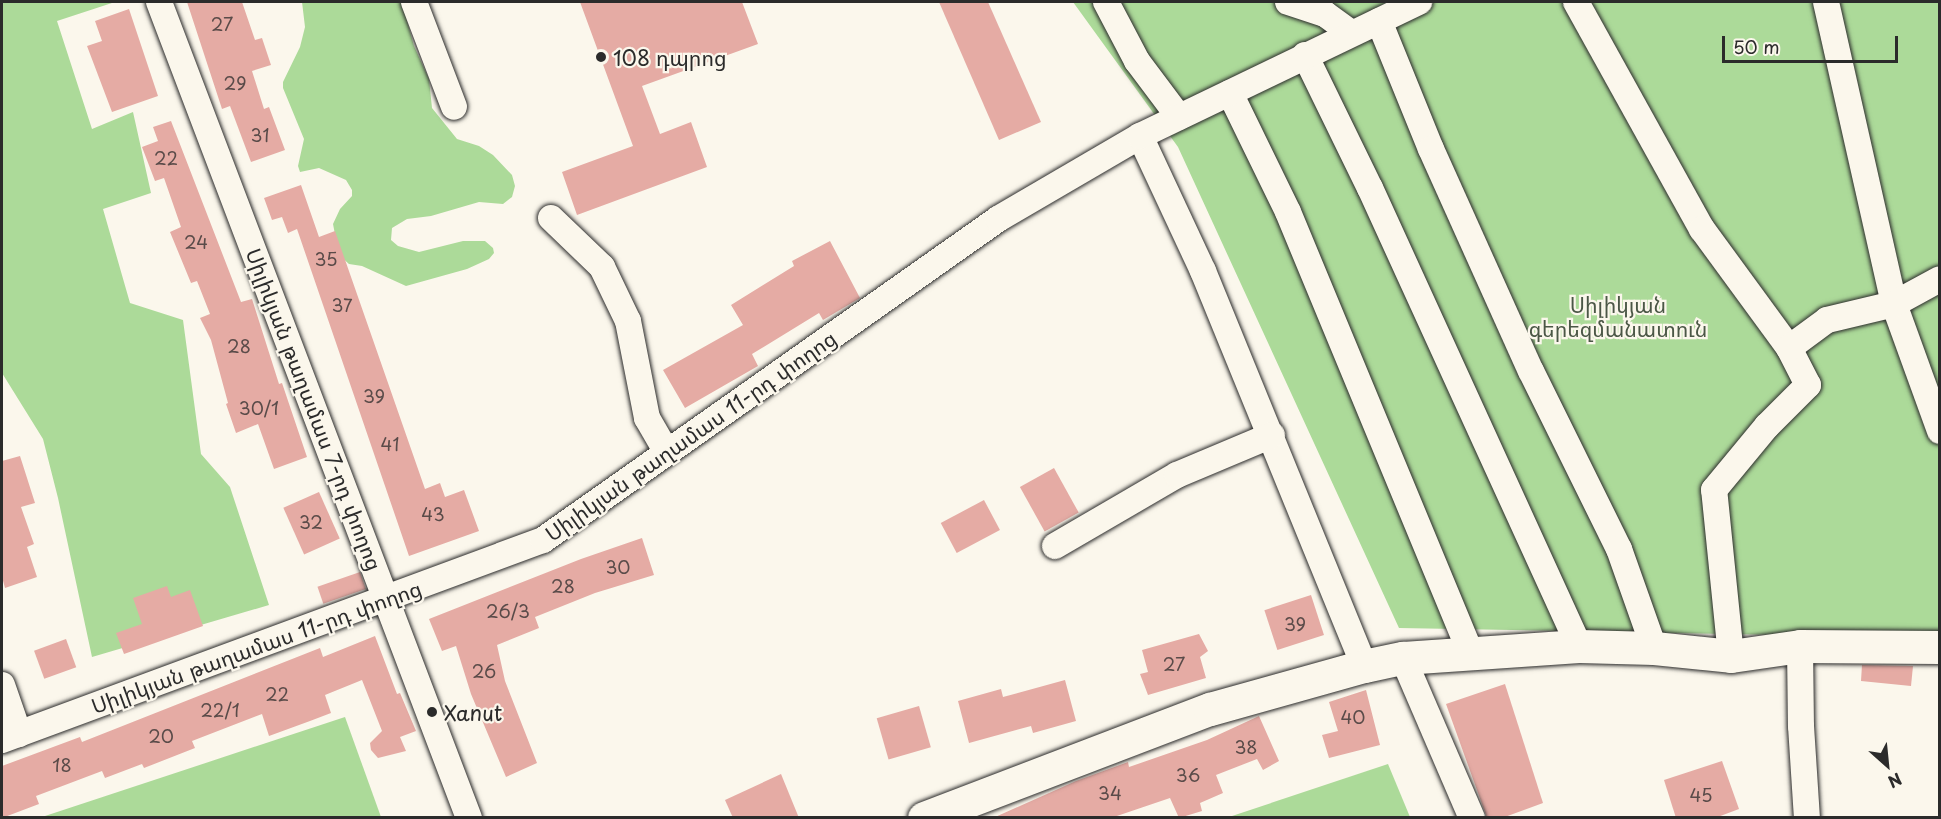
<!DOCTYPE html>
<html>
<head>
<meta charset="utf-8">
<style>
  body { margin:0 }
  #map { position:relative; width:1941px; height:819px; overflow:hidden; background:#fbf7ec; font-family:"Playpen Sans","Noto Sans Armenian",sans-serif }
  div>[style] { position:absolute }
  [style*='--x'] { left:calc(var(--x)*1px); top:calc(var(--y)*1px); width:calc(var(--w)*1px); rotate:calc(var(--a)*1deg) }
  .green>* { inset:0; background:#acda99 }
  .building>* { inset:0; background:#e5aba4; transform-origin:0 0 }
  .roads { filter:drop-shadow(0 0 2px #2b2b2b) drop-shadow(0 0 2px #2b2b2b) }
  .minor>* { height:26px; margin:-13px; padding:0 13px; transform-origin:13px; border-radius:13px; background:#fbf7ec }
  .major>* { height:33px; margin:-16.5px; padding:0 16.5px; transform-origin:16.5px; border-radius:16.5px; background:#fbf7ec }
  .dots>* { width:16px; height:16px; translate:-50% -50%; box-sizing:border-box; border:3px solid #fbf7ec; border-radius:50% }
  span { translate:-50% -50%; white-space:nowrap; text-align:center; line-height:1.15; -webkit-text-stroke:4.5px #fbf7ec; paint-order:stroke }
  .number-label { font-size:18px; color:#5a4b49 }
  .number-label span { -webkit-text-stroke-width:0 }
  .poi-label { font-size:21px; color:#2b2b2b }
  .left { translate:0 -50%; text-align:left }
  .park-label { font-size:21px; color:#4b5746 }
  .street-label { font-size:21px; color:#2b2b2b }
  .frame { position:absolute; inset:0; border:3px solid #2b2b2b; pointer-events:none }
  .north { position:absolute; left:1857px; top:735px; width:60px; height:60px; -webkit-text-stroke:4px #fbf7ec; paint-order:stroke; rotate:153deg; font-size:16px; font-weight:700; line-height:24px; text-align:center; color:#2b2b2b }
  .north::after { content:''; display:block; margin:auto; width:21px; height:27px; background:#2b2b2b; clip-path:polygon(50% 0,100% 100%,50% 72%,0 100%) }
  .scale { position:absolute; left:1722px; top:36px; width:176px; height:27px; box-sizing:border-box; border:3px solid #2b2b2b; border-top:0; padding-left:8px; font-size:18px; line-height:21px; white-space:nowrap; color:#2b2b2b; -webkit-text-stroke:4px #fbf7ec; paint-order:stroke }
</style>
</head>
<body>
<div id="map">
  <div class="green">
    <div style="clip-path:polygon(2px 2px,115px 2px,57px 21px,92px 129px,133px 112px,151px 193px,103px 209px,130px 303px,183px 320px,201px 454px,230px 487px,269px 605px,92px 657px,58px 498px,43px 439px,2px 373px)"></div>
    <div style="clip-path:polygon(302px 2px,402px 2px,414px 46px,429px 79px,432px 108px,457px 139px,479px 146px,493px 155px,512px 175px,515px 186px,512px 197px,503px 204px,479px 202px,431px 216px,407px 219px,392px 228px,391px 240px,398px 246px,419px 252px,463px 241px,485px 241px,493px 248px,494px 253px,489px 259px,467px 269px,406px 286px,362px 266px,349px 264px,339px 255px,333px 224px,340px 209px,352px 196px,352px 190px,346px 180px,319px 168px,300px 172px,298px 166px,304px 139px,283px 88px,283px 82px,300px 47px,305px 27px)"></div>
    <div style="clip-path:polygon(1073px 2px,1939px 2px,1939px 638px,1399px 628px,1178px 147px)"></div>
    <div style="clip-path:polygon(345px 717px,381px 817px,42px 817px)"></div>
    <div style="clip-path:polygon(1388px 764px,1410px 817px,1229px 817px)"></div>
  </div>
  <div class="building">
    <div style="clip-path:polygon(187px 2px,242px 2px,255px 40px,262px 38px,271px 65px,252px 71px,264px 109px,269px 107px,285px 150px,251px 162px,230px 106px,222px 109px)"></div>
    <div style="clip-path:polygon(580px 2px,742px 2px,758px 44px,642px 86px,660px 134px,691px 122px,707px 167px,577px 215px,562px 172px,633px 146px)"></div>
    <div style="clip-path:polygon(939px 2px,988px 2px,1041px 122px,999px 140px)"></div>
    <div style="clip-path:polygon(129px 9px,158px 96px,112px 112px,87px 46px,102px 41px,95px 21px)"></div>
    <div style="clip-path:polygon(171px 121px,241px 302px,252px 299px,279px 384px,282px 383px,307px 457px,274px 469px,258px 424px,236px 433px,226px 404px,228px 403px,211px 340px,200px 318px,210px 314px,197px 281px,191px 283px,170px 232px,181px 227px,164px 178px,155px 181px,142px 147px,158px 141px,153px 127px)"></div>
    <div style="clip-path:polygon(301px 185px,319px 237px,335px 231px,425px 489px,440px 483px,445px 497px,464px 490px,479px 531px,409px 556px,297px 229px,288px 233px,282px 217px,272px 220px,264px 198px)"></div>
    <div style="clip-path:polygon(830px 241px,860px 298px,823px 320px,819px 313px,752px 354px,758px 366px,685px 408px,663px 370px,743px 325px,731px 305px,794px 266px,792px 261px)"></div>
    <div style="clip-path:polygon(20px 456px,35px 503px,21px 507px,34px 544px,27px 547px,37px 577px,5px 588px,2px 577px,2px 461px)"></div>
    <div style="left:1054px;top:468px;width:51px;height:39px;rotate:61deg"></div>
    <div style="left:319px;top:492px;width:51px;height:39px;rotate:66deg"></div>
    <div style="left:984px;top:500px;width:34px;height:49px;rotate:62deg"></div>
    <div style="clip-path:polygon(642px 538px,654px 575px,595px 593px,535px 617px,539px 628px,497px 645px,505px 681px,537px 763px,506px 777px,471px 694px,456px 646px,442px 651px,429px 619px,581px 559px)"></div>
    <div style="left:360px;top:572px;width:18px;height:45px;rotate:71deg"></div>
    <div style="clip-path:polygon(167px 586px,171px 597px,190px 590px,203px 626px,124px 654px,116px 633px,142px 624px,133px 598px)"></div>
    <div style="left:1311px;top:595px;width:42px;height:49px;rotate:72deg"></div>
    <div style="clip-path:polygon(1199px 634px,1208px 651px,1200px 657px,1206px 678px,1148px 695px,1140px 674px,1148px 672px,1142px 650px)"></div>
    <div style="clip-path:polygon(375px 636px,397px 694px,400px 693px,416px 731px,400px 737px,406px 751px,378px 758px,371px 750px,370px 743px,382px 731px,362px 680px,325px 695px,331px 713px,310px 721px,269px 736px,262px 714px,192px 741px,195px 748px,144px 768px,142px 764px,105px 778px,102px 771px,36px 796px,39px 804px,2px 818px,2px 766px,80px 737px,82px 742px,320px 648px,323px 657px)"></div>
    <div style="left:66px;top:639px;width:30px;height:34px;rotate:70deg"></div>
    <div style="clip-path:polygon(1862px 665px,1913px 666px,1911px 686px,1861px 681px)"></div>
    <div style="clip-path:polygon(1065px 680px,1076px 721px,1033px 733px,1031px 726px,969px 743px,958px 701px,1001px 689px,1003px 697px)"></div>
    <div style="clip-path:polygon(1505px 684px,1543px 803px,1502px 818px,1487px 818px,1446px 704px)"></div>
    <div style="clip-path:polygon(1366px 690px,1380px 745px,1329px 758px,1322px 735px,1338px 731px,1329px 702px)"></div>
    <div style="left:919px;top:706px;width:43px;height:44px;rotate:74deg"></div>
    <div style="clip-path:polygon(1259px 716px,1279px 761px,1263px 770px,1257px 759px,1216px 775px,1223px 793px,1200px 803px,1202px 811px,1179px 818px,1170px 798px,1111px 818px,993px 818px,1076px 781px,1128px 762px,1129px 767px,1207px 740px)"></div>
    <div style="clip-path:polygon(1722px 761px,1739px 809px,1715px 818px,1676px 818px,1664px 780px)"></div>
    <div style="clip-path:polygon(781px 774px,799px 818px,733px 818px,725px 800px)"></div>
  </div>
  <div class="roads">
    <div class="minor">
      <div style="--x:159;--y:2;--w:873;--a:69.2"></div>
      <div style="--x:414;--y:2;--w:112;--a:69.1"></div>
      <div style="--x:1106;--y:2;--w:67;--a:62.3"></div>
      <div style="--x:1137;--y:61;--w:70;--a:53.1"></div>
      <div style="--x:1288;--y:2;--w:39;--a:18"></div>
      <div style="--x:1325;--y:14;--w:32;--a:36"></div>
      <div style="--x:1576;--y:2;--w:260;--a:61"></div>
      <div style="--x:1702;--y:229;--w:147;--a:53.8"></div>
      <div style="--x:1826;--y:2;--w:310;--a:77.3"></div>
      <div style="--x:1894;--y:304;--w:135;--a:70.1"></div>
      <div style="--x:1379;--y:21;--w:138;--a:67.9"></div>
      <div style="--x:1431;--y:149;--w:243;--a:65.8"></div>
      <div style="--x:1531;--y:371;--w:199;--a:63.7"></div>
      <div style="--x:1619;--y:549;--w:105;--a:70.5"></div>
      <div style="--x:1305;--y:55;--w:148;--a:64"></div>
      <div style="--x:1370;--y:188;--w:503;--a:65.47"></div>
      <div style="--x:1230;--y:93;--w:132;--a:64"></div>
      <div style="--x:1288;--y:212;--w:477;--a:67.5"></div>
      <div style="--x:1140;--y:136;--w:149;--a:65"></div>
      <div style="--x:1203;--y:271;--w:427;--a:67.8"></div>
      <div style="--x:551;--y:218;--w:71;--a:43.9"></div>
      <div style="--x:602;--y:267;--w:60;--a:64.3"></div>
      <div style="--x:628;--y:321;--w:99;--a:78.9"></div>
      <div style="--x:647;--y:418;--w:39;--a:60"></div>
      <div style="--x:1055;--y:546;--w:141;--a:-30.2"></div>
      <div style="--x:1177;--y:475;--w:103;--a:-22.8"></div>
      <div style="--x:1800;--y:646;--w:80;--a:89.3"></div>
      <div style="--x:1801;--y:726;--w:92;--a:86.3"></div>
      <div style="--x:1731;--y:656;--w:167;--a:-95.8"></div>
      <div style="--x:1714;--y:490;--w:83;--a:-50.4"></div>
      <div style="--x:1767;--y:426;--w:58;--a:-45"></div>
      <div style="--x:1808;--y:385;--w:42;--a:-117.2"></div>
      <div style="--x:1789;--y:348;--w:47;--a:-36.4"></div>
      <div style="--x:1827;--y:320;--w:69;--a:-13.4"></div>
      <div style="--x:1894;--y:304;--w:52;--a:-28.5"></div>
      <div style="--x:1403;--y:658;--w:174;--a:66.7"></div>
      <div style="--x:2;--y:685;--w:52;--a:70.9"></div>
      <div style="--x:2;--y:740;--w:577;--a:-20.29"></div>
      <div style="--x:543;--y:540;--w:557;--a:-35.2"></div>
      <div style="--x:998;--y:219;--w:164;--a:-30.3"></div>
      <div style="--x:1140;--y:136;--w:310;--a:-25.7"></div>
    </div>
    <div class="major">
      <div style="--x:924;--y:818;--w:306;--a:-20.9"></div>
      <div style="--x:1210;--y:709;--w:160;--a:-15.6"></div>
      <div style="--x:1364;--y:666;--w:40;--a:-12"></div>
      <div style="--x:1403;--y:658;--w:176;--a:-3.9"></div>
      <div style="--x:1579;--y:646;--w:75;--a:1.5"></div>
      <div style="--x:1654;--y:648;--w:77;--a:5.9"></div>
      <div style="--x:1731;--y:656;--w:70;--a:-8.2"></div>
      <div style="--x:1800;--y:646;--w:140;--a:0.4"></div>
    </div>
  </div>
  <div class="dots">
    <div style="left:601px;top:57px;background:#2b2b2b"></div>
    <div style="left:432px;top:712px;background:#2b2b2b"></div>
  </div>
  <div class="number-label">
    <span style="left:222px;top:24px">27</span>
    <span style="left:235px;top:83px">29</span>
    <span style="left:260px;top:135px">31</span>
    <span style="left:166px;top:158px">22</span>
    <span style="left:196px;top:242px">24</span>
    <span style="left:326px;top:259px">35</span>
    <span style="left:342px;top:305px">37</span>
    <span style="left:239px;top:346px">28</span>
    <span style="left:374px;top:396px">39</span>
    <span style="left:259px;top:408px">30/1</span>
    <span style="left:390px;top:444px">41</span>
    <span style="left:433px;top:514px">43</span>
    <span style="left:311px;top:522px">32</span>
    <span style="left:618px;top:567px">30</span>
    <span style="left:563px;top:586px">28</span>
    <span style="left:508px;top:611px">26/3</span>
    <span style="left:1295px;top:624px">39</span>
    <span style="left:1174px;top:664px">27</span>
    <span style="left:484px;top:671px">26</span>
    <span style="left:277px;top:694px">22</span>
    <span style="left:220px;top:710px">22/1</span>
    <span style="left:1353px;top:717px">40</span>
    <span style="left:161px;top:736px">20</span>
    <span style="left:1246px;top:747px">38</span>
    <span style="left:62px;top:765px">18</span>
    <span style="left:1188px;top:775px">36</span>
    <span style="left:1110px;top:793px">34</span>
    <span style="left:1701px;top:795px">45</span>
  </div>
  <div class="poi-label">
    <span class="left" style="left:613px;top:57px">108 դպրոց</span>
    <span class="left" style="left:444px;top:712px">Xanut</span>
  </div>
  <div class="park-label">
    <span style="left:1618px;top:316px">Սիլիկյան<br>գերեզմանատուն</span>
  </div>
  <div class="street-label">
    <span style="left:315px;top:409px;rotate:69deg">Սիլիկյան թաղամաս 7-րդ փողոց</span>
    <span style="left:690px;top:435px;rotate:-35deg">Սիլիկյան թաղամաս 11-րդ փողոց</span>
    <span style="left:256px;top:646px;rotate:-20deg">Սիլիկյան թաղամաս 11-րդ փողոց</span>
  </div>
  <div class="frame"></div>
  <div class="north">N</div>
  <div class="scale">50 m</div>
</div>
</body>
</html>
